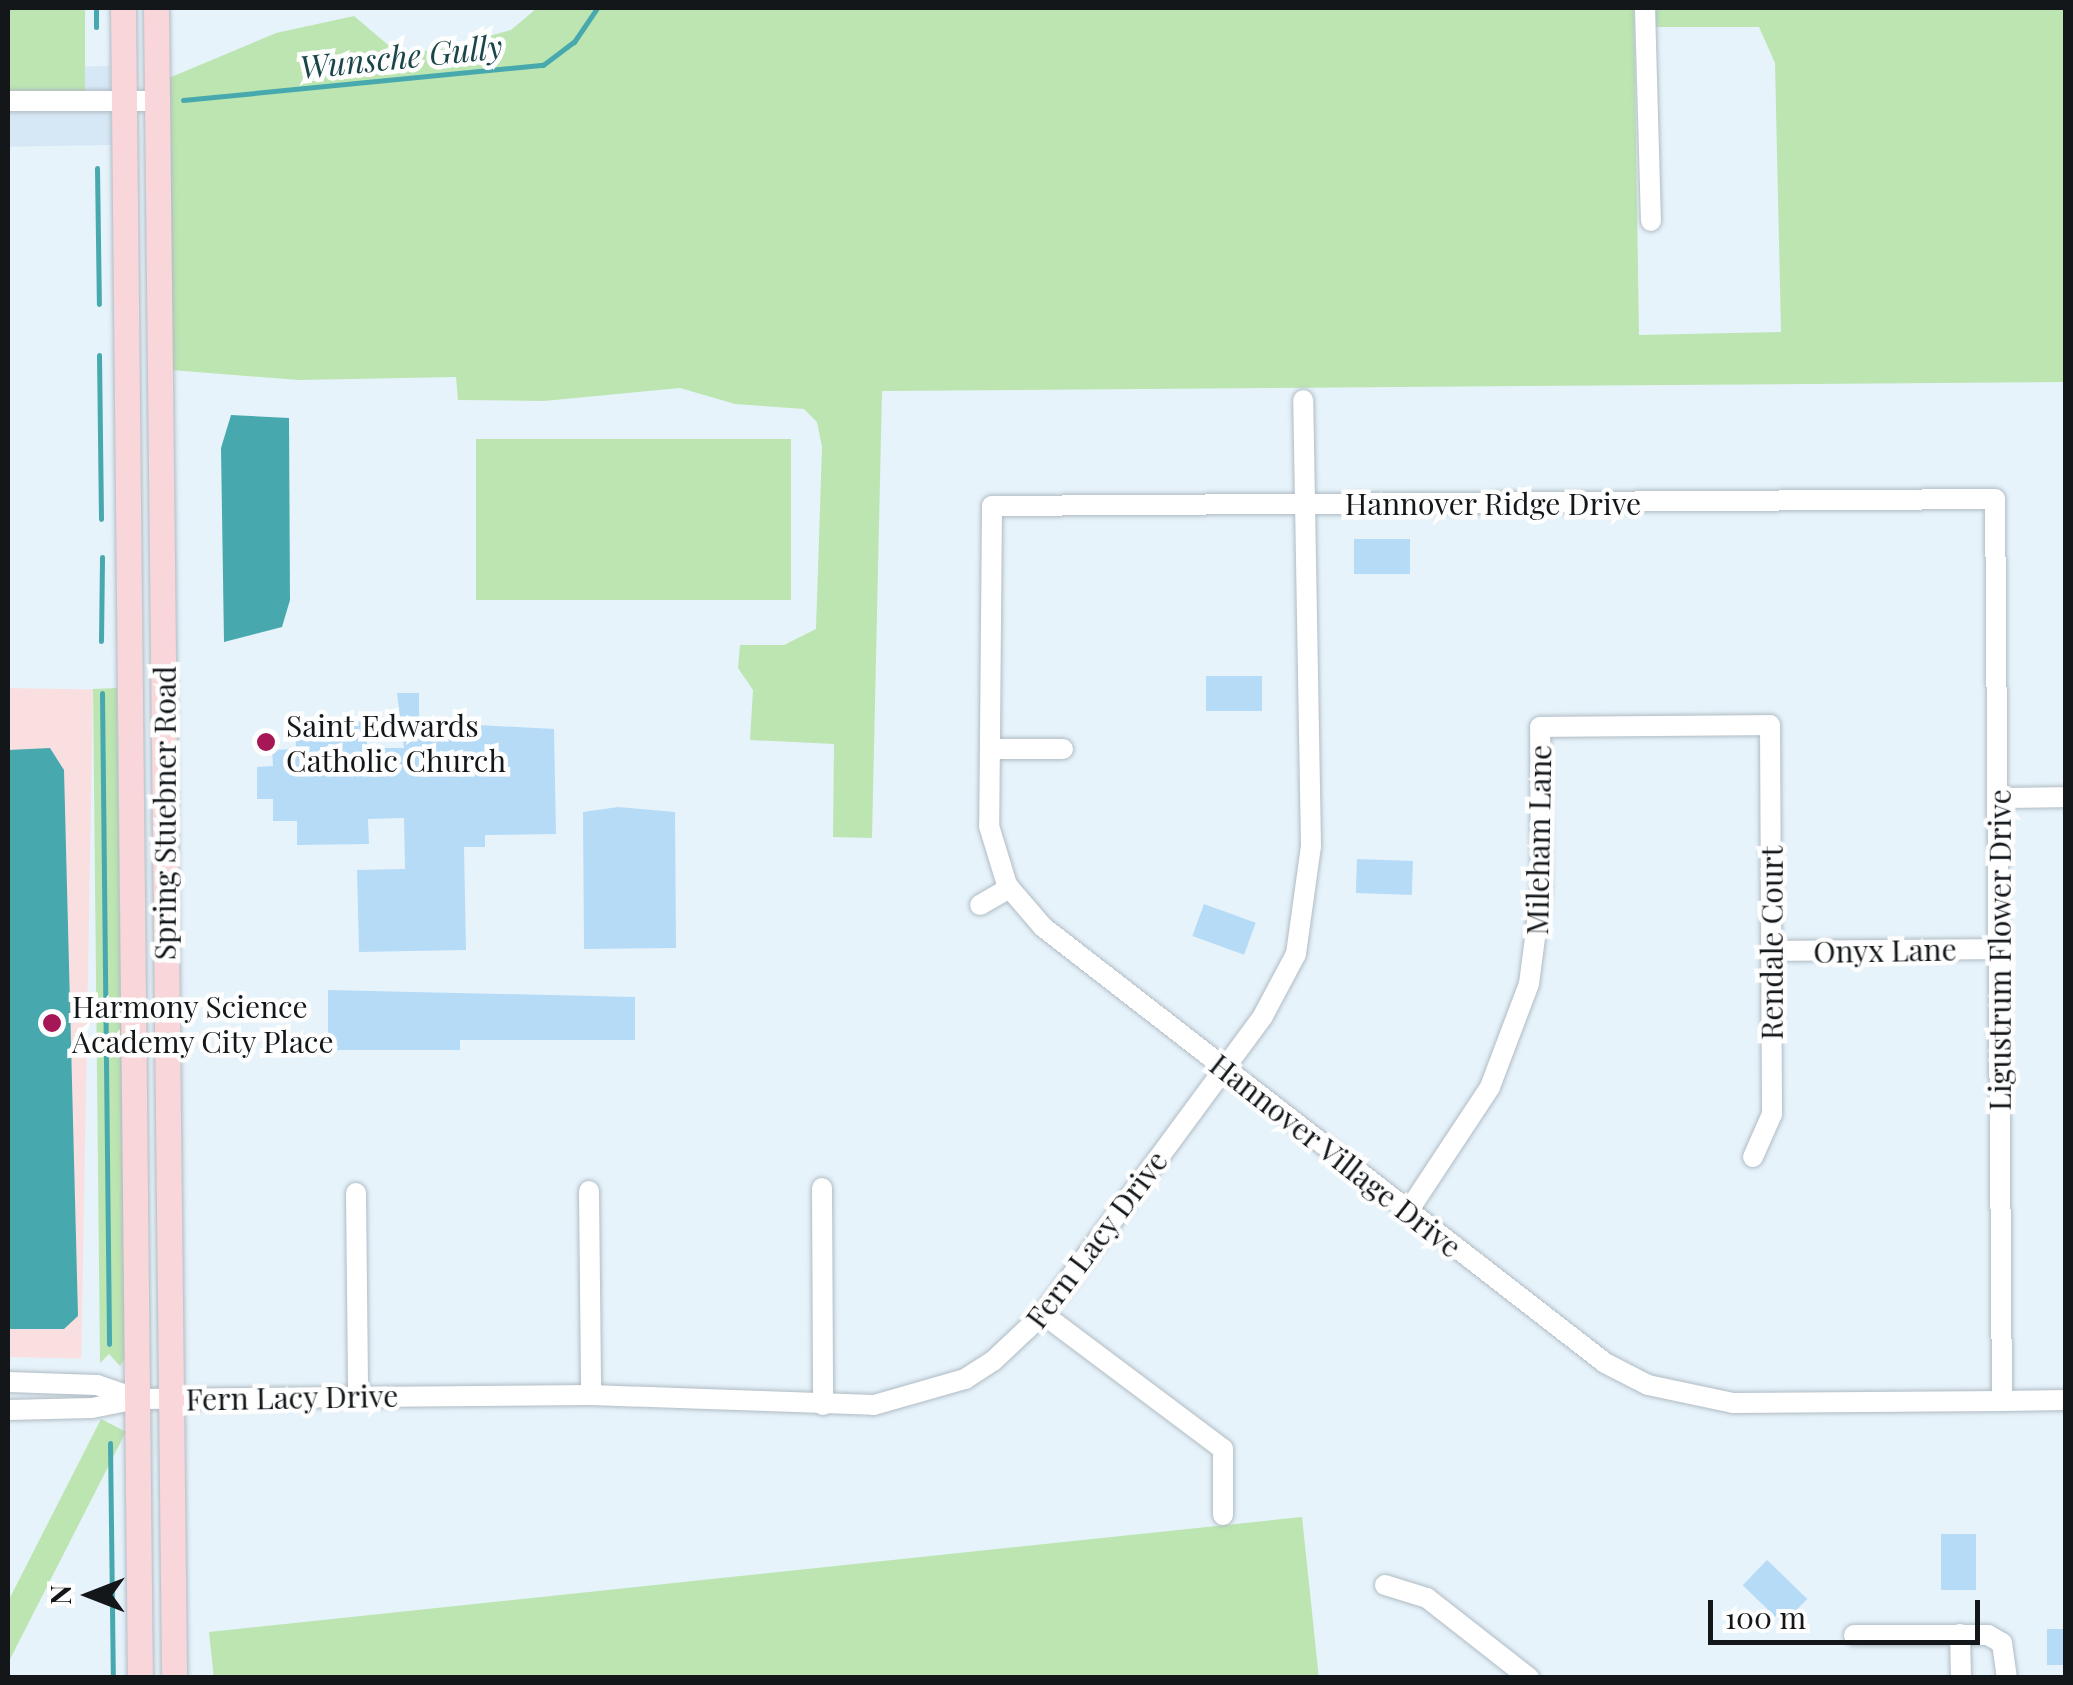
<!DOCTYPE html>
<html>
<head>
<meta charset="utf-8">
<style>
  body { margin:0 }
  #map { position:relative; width:2073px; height:1685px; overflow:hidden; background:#e7f3fb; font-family:"Playfair Display",serif }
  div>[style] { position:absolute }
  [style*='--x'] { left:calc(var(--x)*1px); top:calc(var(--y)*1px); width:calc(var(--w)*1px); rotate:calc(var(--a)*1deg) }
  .built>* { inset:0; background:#d6e8f6; transform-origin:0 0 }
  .education>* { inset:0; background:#fadfe1; transform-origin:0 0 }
  .green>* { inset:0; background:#bce5b1; transform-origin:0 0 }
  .water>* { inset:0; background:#47a9ae }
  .stream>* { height:5px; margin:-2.5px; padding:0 2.5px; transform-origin:2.5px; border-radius:2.5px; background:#47a9ae }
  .building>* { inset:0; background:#b6dbf7; transform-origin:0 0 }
  .roads { filter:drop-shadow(0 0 2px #b0bbc3) drop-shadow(0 0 2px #b0bbc3) }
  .minor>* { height:20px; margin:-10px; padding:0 10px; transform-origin:10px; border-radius:10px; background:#fff }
  .major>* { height:25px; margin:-12.5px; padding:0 12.5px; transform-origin:12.5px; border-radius:12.5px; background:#f8d6d9 }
  .dots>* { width:28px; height:28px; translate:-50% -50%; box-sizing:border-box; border:5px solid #fefefe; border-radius:50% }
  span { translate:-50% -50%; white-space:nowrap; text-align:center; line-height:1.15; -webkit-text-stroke:9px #fefefe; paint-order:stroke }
  .street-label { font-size:30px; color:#13171a }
  .poi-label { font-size:30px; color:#13171a }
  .left { translate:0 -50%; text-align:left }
  .water-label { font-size:32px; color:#1a4649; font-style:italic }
  .frame { position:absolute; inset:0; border:10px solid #13171a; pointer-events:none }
  .north { position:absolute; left:40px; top:1545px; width:100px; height:100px; -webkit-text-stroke:8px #fefefe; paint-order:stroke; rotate:270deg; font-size:28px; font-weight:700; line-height:40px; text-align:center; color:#13171a }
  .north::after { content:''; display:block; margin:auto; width:35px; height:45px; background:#13171a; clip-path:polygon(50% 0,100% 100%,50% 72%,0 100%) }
  .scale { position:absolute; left:1708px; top:1600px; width:272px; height:45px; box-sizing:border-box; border:5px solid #13171a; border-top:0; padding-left:12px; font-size:30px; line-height:35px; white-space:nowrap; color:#13171a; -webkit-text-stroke:8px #fefefe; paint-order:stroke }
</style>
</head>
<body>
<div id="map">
  <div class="built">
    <div style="left:110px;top:66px;width:79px;height:102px;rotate:89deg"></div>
  </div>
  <div class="education">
    <div style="left:8px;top:688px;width:85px;height:669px;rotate:1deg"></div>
  </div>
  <div class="green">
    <div style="left:8px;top:8px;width:77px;height:84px"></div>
    <div style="clip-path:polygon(537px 8px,1634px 8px,1639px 335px,1781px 332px,1775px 63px,1759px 27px,1656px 27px,1656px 8px,2065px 8px,2065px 382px,882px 391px,872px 838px,833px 837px,834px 744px,750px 740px,753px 690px,738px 668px,740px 645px,784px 645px,816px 629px,822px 447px,817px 422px,804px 409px,735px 404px,680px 388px,544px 401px,458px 400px,456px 377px,299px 380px,171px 370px,164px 80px,276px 33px,354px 16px,394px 50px,435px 51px,511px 30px)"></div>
    <div style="left:476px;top:439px;width:315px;height:161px"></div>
    <div style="clip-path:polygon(117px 688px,125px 1358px,120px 1366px,109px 1354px,100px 1363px,93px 689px)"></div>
    <div style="left:101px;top:1419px;width:28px;height:258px;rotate:27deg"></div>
    <div style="left:1302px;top:1517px;width:161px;height:1099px;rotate:84deg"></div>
  </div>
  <div class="water">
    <div style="clip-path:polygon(231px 415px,289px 418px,290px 600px,282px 627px,224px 642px,221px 448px)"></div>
    <div style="clip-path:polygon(50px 748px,64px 770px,78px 1316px,64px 1329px,8px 1329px,8px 750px)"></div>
  </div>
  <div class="stream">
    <div style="--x:96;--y:27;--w:19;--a:-90"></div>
    <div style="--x:183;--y:100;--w:362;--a:-5.6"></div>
    <div style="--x:543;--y:65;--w:39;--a:-37"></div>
    <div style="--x:574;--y:42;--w:41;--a:-55.9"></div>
    <div style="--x:97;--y:168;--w:136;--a:89.2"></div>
    <div style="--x:99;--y:355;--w:164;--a:89.3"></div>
    <div style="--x:101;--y:641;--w:84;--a:-89.3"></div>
    <div style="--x:102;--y:693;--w:651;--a:89.38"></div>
    <div style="--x:110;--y:1443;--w:235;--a:89.3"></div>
  </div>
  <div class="building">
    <div style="left:1354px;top:539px;width:56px;height:35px"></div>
    <div style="left:1206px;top:676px;width:56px;height:35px"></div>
    <div style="clip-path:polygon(397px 693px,419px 693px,419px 722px,554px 729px,556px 834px,485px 835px,485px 847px,464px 847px,466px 950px,359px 952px,357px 870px,405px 869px,404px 818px,368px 819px,369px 844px,297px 845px,297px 821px,273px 821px,273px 799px,257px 799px,257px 767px,273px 766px,272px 750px,296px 749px,295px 720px,367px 719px,367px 748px,404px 748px)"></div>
    <div style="clip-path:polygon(618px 807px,675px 812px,676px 948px,584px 949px,583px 812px)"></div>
    <div style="left:1357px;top:859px;width:56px;height:34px;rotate:2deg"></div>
    <div style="left:1204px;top:904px;width:55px;height:34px;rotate:20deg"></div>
    <div style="clip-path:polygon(328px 990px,635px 997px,635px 1040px,460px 1040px,460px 1050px,328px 1050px)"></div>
    <div style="left:1941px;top:1534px;width:35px;height:56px"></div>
    <div style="left:1767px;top:1560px;width:56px;height:35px;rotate:44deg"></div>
    <div style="left:2047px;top:1629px;width:19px;height:36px"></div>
  </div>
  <div class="roads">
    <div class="minor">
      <div style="--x:1645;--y:8;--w:213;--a:88.4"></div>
      <div style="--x:8;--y:101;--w:148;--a:0"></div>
      <div style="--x:990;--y:749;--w:73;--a:0"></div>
      <div style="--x:1997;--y:798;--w:69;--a:-0.8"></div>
      <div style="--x:980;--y:905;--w:34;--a:-30"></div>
      <div style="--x:1771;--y:951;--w:228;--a:-0.5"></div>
      <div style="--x:822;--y:1188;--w:217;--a:89.7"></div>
      <div style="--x:589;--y:1191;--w:204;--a:89.4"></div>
      <div style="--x:356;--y:1193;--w:204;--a:89.4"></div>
      <div style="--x:1409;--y:1210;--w:147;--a:-56.6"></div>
      <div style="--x:1490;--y:1087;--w:110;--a:-69.3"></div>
      <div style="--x:1529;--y:984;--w:93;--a:-82.6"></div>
      <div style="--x:1541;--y:892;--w:165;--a:-90.3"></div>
      <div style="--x:1540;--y:727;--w:230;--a:-0.5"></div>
      <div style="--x:1770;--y:725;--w:389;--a:89.7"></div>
      <div style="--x:1772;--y:1114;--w:47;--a:113.8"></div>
      <div style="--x:1043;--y:1314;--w:225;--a:36.9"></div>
      <div style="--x:1223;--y:1449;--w:66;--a:90"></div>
      <div style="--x:8;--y:1382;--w:89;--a:1.9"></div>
      <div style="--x:97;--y:1385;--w:40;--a:18.9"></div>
      <div style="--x:2002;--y:1401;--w:902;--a:-90.44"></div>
      <div style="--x:1995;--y:499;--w:1003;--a:179.6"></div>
      <div style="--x:992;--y:506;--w:320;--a:90.5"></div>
      <div style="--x:989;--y:826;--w:62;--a:73"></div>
      <div style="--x:1007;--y:885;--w:55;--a:49.4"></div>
      <div style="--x:1043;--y:927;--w:711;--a:37.8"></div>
      <div style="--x:1605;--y:1363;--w:48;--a:27.1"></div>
      <div style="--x:1648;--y:1385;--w:87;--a:12"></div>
      <div style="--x:1733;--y:1403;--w:269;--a:-0.4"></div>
      <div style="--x:2002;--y:1401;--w:64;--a:-0.9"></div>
      <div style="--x:8;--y:1410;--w:84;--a:-1.4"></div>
      <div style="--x:92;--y:1408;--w:46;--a:-11.3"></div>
      <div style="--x:137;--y:1399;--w:454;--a:-0.5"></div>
      <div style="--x:591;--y:1395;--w:283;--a:2"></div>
      <div style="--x:874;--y:1405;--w:95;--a:-15.9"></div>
      <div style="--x:965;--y:1379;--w:33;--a:-33"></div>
      <div style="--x:993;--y:1361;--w:69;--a:-43.2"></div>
      <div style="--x:1043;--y:1314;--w:50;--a:-53.1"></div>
      <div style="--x:1073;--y:1274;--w:320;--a:-53.6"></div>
      <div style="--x:1263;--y:1016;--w:70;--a:-62"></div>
      <div style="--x:1296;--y:954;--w:109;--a:-82.1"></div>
      <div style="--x:1311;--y:846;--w:446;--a:-91"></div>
      <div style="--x:1385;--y:1585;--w:44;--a:17.2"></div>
      <div style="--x:1427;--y:1598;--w:130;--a:38.1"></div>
      <div style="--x:1960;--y:1634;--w:44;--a:88.7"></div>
      <div style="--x:1854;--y:1635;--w:134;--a:0"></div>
      <div style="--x:1988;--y:1635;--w:16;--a:30"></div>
      <div style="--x:2002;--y:1643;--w:35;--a:82"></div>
    </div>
    <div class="major">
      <div style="--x:123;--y:8;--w:1670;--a:89.42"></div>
      <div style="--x:156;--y:8;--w:1670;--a:89.38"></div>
    </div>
  </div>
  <div class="dots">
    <div style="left:266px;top:742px;background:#a61757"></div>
    <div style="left:52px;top:1023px;background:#a61757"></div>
  </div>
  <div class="street-label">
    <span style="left:1493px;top:503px">Hannover Ridge Drive</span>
    <span style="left:164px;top:813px;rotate:-90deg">Spring Stuebner Road</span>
    <span style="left:1538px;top:840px;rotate:-89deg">Mileham Lane</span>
    <span style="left:1771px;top:943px;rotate:-90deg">Rendale Court</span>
    <span style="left:1885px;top:950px;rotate:-1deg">Onyx Lane</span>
    <span style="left:1999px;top:950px;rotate:-90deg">Ligustrum Flower Drive</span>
    <span style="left:1336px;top:1155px;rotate:38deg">Hannover Village Drive</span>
    <span style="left:1096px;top:1239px;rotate:-53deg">Fern Lacy Drive</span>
    <span style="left:292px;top:1397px;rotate:-1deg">Fern Lacy Drive</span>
  </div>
  <div class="poi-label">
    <span class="left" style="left:286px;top:742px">Saint Edwards<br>Catholic Church</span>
    <span class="left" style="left:72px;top:1023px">Harmony Science<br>Academy City Place</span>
  </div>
  <div class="water-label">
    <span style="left:401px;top:56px;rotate:-6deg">Wunsche Gully</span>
  </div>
  <div class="frame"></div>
  <div class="north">N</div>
  <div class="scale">100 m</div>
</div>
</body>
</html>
